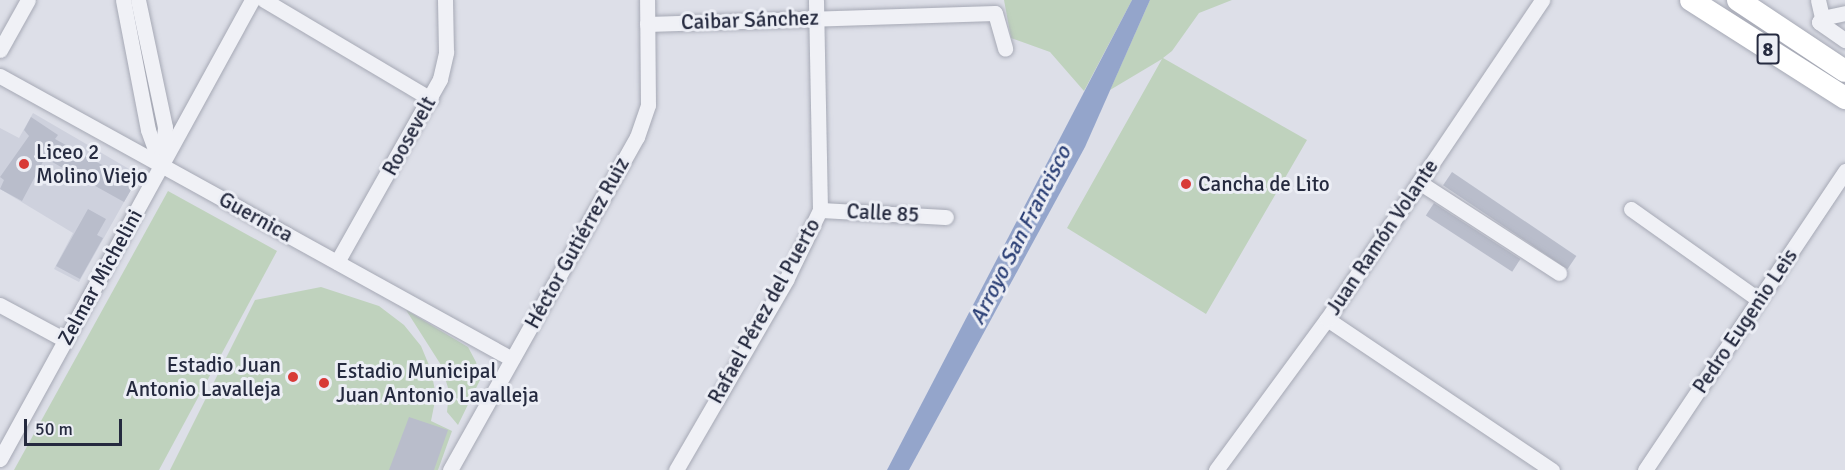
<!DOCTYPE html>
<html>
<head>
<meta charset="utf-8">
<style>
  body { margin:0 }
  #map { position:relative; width:1845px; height:470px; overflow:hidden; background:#dddfe8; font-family:Signika,sans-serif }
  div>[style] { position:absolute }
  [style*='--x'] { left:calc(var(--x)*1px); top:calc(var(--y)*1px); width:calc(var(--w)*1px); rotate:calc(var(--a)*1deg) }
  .built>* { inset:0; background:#ced1dd }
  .green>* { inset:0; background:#bfd2bd }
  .water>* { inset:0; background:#94a5cb }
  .building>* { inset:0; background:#b9bdcb; transform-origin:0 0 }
  .roads { filter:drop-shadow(0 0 2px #a6a9b5) drop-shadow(0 0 2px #a6a9b5) }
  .minor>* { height:15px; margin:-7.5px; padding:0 7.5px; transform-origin:7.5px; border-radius:7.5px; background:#f0f1f6 }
  .highway>* { height:22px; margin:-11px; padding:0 11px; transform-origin:11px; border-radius:11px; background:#fff }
  .dots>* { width:16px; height:16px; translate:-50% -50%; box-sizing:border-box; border:3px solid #eceef5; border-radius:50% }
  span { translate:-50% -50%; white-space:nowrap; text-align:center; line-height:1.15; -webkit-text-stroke:6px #eceef5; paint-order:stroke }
  .shield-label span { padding:2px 4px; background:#eceef5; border:2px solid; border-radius:4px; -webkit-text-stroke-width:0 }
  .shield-label { font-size:20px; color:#252a3f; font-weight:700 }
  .street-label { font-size:21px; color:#252a3f }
  .poi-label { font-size:21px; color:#252a3f }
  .left { translate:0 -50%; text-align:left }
  .right { translate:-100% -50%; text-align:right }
  .water-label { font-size:22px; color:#2c4076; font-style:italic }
  .scale { position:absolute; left:24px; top:419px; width:98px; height:27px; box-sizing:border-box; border:3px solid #252a3f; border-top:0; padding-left:8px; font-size:18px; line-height:21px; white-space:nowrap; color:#252a3f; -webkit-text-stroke:4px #eceef5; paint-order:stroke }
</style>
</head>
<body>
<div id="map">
  <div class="built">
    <div style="clip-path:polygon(33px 113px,136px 173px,137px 179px,79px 282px,54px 269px,73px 233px,0 189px,0 128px,19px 138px)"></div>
  </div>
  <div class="green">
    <div style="clip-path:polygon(1004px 0,1132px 0,1084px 91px,1050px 52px,1011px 38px)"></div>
    <div style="clip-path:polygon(1150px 0,1232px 0,1199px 13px,1172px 51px,1163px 58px,1307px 140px,1206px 314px,1067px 228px,1162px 59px,1110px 90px)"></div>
    <div style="clip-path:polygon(168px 191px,277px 251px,159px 470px,14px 470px)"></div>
    <div style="clip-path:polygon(321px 287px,379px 306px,404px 325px,421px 346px,431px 370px,436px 396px,431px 421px,452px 431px,438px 470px,170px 470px,255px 300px)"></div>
    <div style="clip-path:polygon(406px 310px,468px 347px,476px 362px,480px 380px,458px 425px,447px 412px,449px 391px,441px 365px)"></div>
  </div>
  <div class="water">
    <div style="clip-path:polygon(1132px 0,1150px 0,1085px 147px,909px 470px,887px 470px)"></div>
  </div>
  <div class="building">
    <div style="clip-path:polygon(31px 117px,58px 135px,55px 139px,135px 183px,124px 202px,45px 158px,22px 201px,0 189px,4px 180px,0 177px,29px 136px,24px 130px)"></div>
    <div style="left:1452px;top:172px;width:150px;height:16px;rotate:34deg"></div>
    <div style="left:1434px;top:203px;width:103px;height:15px;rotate:33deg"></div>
    <div style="clip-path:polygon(88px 209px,106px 219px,97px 235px,103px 238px,80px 279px,56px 266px)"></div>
    <div style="clip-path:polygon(409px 417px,448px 430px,434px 470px,389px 470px)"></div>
  </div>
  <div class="roads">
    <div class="minor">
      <div style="--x:123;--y:0;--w:132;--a:79.1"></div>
      <div style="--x:148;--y:130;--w:37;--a:70"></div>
      <div style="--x:138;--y:0;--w:130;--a:78"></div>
      <div style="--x:165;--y:127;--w:32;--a:95"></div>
      <div style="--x:264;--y:0;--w:194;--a:30.7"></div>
      <div style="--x:1818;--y:0;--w:18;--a:77"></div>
      <div style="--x:1822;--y:18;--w:24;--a:-12"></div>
      <div style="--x:1822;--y:18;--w:5;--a:127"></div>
      <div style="--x:1819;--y:22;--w:32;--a:35"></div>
      <div style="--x:647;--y:24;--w:348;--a:-1.8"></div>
      <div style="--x:995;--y:13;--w:37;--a:74"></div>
      <div style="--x:0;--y:50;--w:57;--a:-60.8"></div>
      <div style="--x:0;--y:76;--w:585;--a:28.93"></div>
      <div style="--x:1419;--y:182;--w:167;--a:33"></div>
      <div style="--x:1631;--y:209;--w:157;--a:35.4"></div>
      <div style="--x:820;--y:210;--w:126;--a:3.2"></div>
      <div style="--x:337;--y:262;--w:210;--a:-60.6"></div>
      <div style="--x:440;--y:79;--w:28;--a:-77"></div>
      <div style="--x:446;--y:52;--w:52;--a:-91.1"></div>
      <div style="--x:0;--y:305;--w:74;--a:28.3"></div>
      <div style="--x:1327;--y:319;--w:271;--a:33.9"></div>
      <div style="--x:0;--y:459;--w:524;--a:-61.23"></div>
      <div style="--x:450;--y:470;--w:382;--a:-60.7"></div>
      <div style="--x:637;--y:137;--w:34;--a:-71"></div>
      <div style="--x:648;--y:105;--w:105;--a:-90.5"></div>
      <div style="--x:676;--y:470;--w:220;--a:-59.9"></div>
      <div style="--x:786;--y:280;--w:78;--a:-64.1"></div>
      <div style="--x:820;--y:210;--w:210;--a:-91.1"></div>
      <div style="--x:1216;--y:470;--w:187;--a:-53.7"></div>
      <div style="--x:1327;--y:319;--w:385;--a:-56"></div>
      <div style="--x:1645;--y:470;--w:360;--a:-56.2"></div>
    </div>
    <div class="highway">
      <div style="--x:1691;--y:0;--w:183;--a:32.5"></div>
      <div style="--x:1738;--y:0;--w:128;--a:33.6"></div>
    </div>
  </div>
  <div class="dots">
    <div style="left:24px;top:164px;background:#d83a37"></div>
    <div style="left:1186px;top:184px;background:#d83a37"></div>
    <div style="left:293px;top:377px;background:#d83a37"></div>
    <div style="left:324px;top:383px;background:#d83a37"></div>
  </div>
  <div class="shield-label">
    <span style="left:1768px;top:49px">8</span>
  </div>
  <div class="street-label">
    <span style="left:750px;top:20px;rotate:-2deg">Caibar Sánchez</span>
    <span style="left:409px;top:136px;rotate:-61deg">Roosevelt</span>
    <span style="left:883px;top:213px;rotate:3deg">Calle 85</span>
    <span style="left:256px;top:217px;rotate:29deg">Guernica</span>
    <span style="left:1382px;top:237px;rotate:-56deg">Juan Ramón Volante</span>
    <span style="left:577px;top:243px;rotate:-61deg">Héctor Gutiérrez Ruiz</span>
    <span style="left:100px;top:277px;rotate:-61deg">Zelmar Michelini</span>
    <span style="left:764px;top:311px;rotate:-61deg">Rafael Pérez del Puerto</span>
    <span style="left:1745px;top:321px;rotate:-56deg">Pedro Eugenio Leis</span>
  </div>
  <div class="poi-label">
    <span class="left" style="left:36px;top:164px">Liceo 2<br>Molino Viejo</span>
    <span class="left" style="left:1198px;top:184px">Cancha de Lito</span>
    <span class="right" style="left:281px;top:377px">Estadio Juan<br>Antonio Lavalleja</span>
    <span class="left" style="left:336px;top:383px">Estadio Municipal<br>Juan Antonio Lavalleja</span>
  </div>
  <div class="water-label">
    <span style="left:1020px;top:235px;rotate:-63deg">Arroyo San Francisco</span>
  </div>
  <div class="scale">50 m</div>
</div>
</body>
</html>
